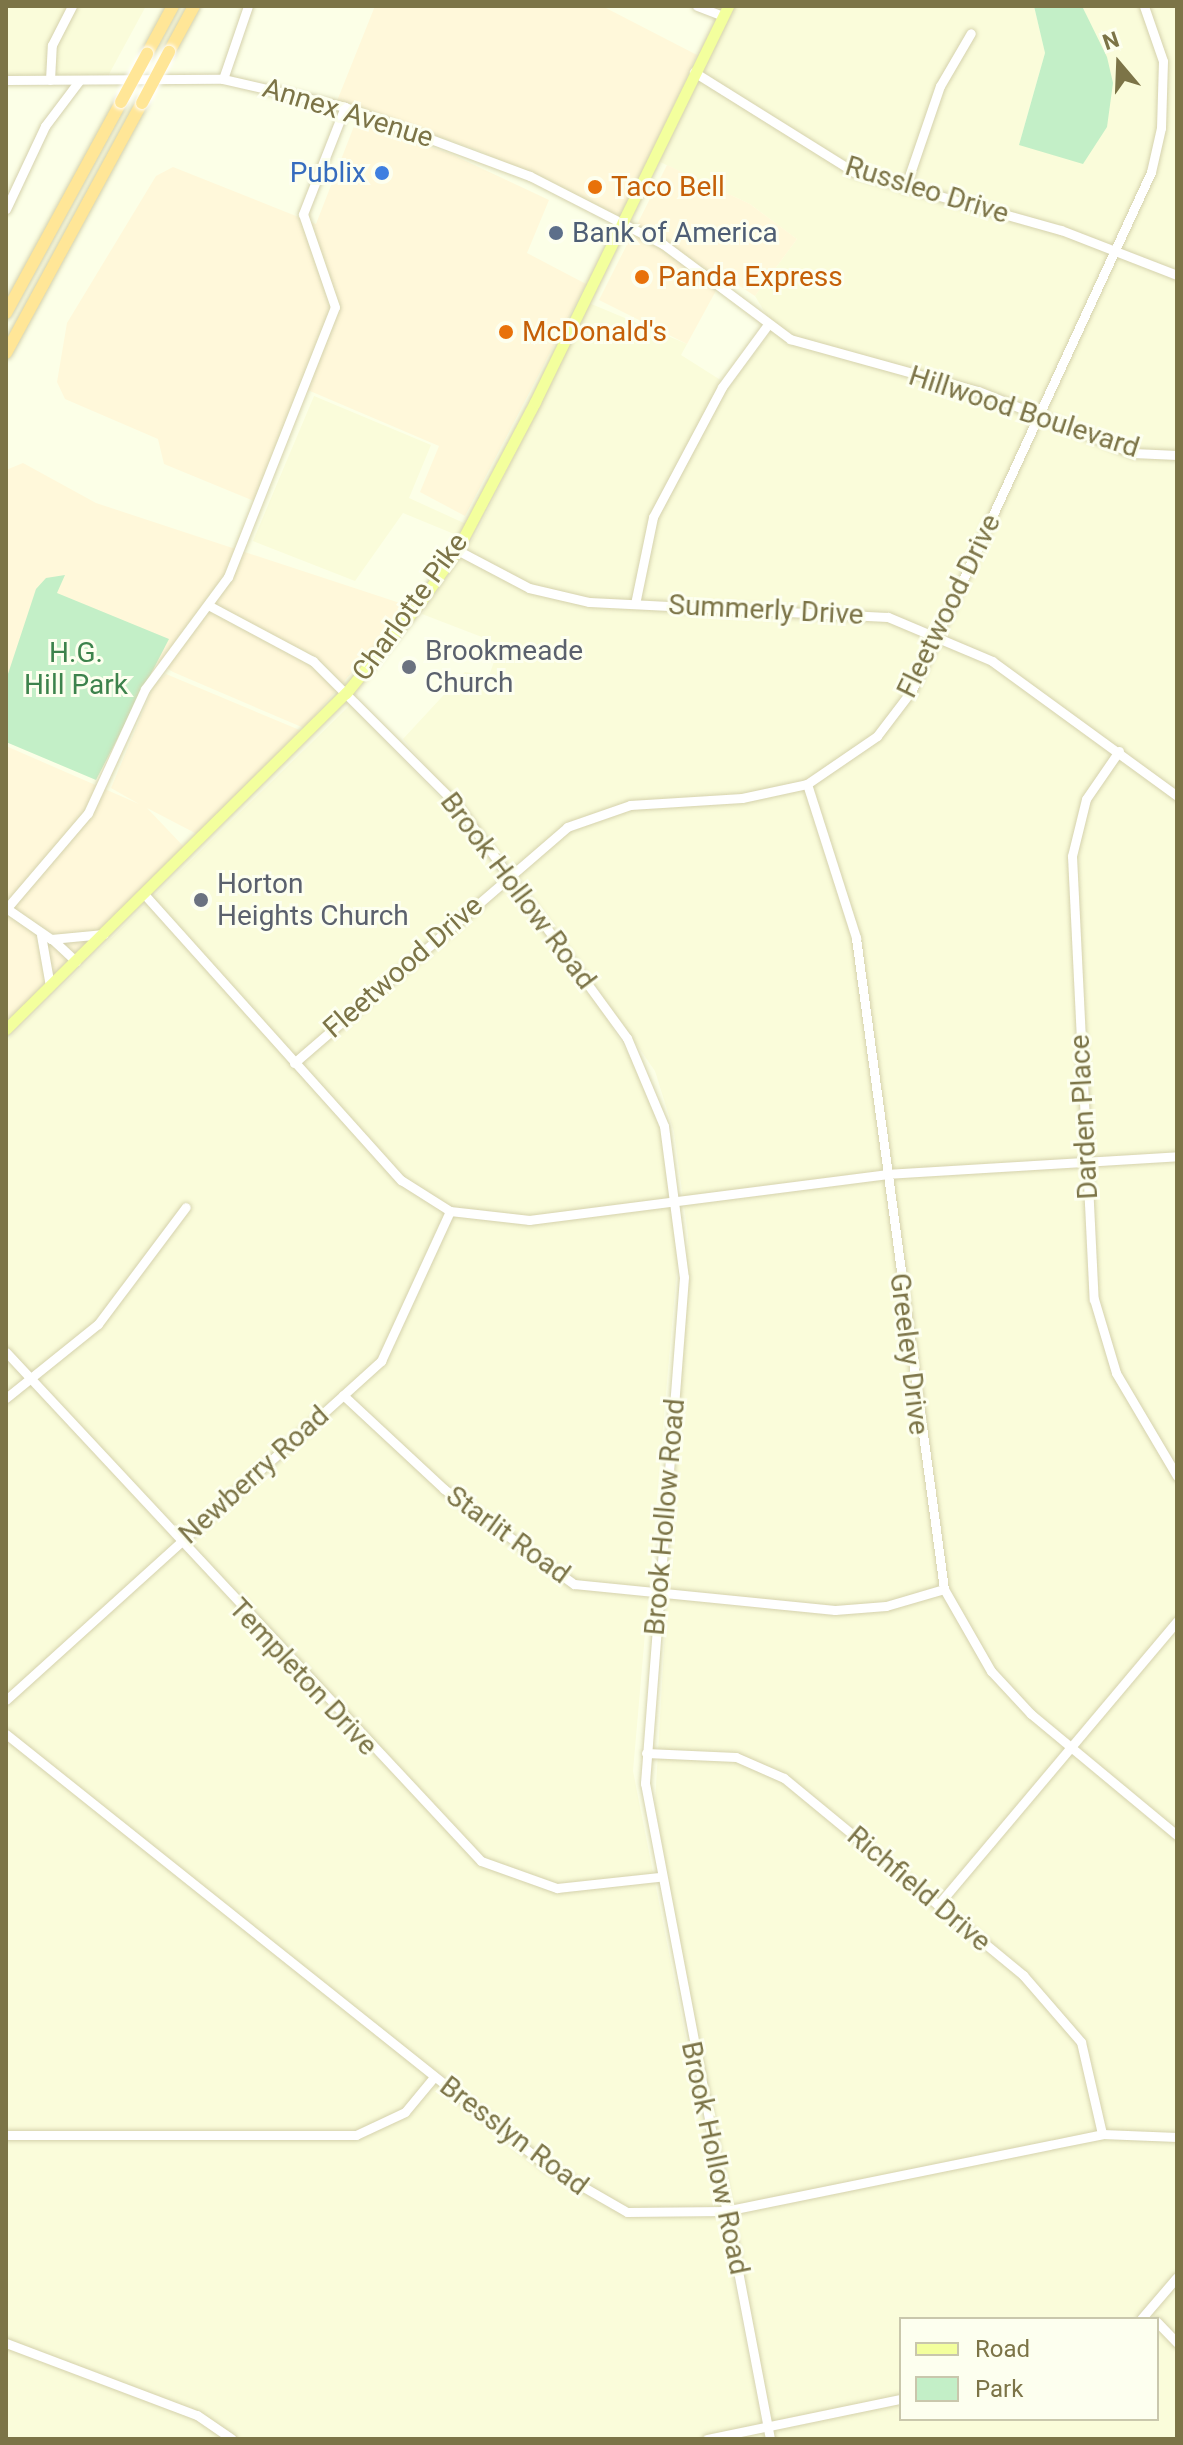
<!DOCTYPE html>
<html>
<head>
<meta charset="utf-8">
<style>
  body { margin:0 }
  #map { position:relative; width:1183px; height:2445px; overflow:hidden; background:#fcffe7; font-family:Roboto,sans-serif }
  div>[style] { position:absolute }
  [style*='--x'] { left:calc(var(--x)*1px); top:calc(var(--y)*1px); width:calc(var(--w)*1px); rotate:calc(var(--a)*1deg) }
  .residential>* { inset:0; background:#fafcda }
  .commercial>* { inset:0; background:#fff8da }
  .green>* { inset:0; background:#c3efc7 }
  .roads { filter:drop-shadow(0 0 2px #d5d2ad) drop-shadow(0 0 2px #d5d2ad) }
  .minor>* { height:9px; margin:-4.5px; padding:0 4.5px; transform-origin:4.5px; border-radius:4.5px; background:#fff }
  .major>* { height:11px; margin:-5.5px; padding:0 5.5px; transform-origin:5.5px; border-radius:5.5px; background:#f3ff9d }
  .highway>* { height:12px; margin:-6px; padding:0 6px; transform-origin:6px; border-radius:6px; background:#ffe697 }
  .bridges { filter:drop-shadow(0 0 2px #fff) drop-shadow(0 0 2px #fff) }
  .highway-bridge>* { height:12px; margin:-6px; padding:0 6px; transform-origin:6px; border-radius:6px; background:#ffe697 }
  .dots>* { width:22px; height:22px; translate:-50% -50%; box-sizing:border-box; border:4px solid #fdffef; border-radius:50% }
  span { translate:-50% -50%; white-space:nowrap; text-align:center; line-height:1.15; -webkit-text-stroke:6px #fdffef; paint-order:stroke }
  .street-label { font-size:28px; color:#7c7447 }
  .shop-label { font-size:28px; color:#366cbe }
  .right { translate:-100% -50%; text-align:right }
  .food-label { font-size:28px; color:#c56008 }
  .left { translate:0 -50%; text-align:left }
  .service-label { font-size:28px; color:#4e5e75 }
  .worship-label { font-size:28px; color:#5b616d }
  .park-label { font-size:28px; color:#3d834c }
  .frame { position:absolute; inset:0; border:8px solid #7c7447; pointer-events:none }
  .legend { position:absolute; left:899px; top:2317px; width:260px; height:104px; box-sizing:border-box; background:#fdffef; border:2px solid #c9c7ac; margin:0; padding:10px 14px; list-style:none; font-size:24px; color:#7c7447 }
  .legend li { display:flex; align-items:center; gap:16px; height:40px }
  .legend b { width:40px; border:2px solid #c9c7ac }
  .north { position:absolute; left:1079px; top:24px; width:80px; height:80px; -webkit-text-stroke:6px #fdffef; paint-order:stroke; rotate:341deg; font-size:22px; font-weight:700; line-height:32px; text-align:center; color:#7c7447 }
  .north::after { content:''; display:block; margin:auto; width:28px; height:36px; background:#7c7447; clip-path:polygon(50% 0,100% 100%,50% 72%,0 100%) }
</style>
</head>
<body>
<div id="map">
  <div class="residential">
    <div style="clip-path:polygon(6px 6px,146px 6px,108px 76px,6px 76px)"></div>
    <div style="clip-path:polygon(evenodd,734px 6px,1034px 6px,1045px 53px,1019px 145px,1092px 29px,1082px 6px,1177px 6px,1177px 2439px,767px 2439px,655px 1804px,688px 1235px,674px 1132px,655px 1071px,521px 879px,403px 739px,465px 672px,489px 676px,500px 644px,422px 614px,476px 534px,589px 303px,687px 344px,681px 355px,730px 386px,774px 327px,755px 296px,797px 239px,750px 204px,658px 161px,734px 6px,901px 2319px,1157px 2319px,1157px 2419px,901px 2419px,901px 2319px)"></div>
    <div style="clip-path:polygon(314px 396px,431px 445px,409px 498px,466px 524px,459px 536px,403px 513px,355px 581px,253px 541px)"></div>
    <div style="clip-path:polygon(350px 705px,466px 824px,598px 1004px,639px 1072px,662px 1133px,680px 1233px,633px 1771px,765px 2439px,6px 2439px,6px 1041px)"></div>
  </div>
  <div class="commercial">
    <div style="clip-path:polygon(375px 6px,602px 6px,697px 55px,621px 218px,480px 151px,337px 101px)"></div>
    <div style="clip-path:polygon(356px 121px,451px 154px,549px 200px,527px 253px,586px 284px,465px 516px,420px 492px,439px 446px,310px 391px,299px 389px,254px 501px,164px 464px,158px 439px,65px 399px,57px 382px,67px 323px,156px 176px,173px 167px,316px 224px)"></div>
    <div style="clip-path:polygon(667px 165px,750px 204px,797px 239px,755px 296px,724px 276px,687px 344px,599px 300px)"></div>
    <div style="clip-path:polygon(23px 463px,96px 503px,409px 606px,304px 728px,173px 672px,55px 597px,6px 697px,6px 470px)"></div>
    <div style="clip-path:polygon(166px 674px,302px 731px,197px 834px,147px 808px,185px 848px,6px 1023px,6px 746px,139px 804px,111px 788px,154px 685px)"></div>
  </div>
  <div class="green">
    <div style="clip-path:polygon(1034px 6px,1082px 6px,1107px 57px,1113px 83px,1107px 127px,1083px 164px,1019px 145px,1045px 53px)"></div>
    <div style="clip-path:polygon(65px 575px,57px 593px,169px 639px,96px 780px,6px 742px,6px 680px,36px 589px,46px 578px)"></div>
  </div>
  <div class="roads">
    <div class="minor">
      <div style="--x:697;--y:6;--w:28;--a:21"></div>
      <div style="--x:694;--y:72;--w:189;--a:32"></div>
      <div style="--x:854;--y:172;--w:215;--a:15.7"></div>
      <div style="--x:1061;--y:230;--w:124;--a:21.2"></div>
      <div style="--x:223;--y:79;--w:77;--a:-71.1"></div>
      <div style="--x:6;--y:80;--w:217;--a:-0.3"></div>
      <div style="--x:223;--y:79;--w:125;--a:12.9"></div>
      <div style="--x:345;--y:107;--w:197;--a:20.5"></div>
      <div style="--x:530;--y:176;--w:149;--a:27.1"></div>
      <div style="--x:663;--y:244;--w:159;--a:36.8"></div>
      <div style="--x:790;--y:339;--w:195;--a:15.5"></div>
      <div style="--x:978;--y:391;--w:167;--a:21.8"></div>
      <div style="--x:1133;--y:453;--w:44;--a:2.6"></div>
      <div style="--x:50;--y:80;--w:35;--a:-87"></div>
      <div style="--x:52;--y:45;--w:44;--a:-62.9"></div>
      <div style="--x:905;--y:188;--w:108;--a:-71.1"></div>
      <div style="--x:940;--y:86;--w:61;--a:-59.7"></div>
      <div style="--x:6;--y:209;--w:92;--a:-64.8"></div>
      <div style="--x:45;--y:126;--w:56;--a:-52.9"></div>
      <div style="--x:457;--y:550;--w:81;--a:27.8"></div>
      <div style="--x:529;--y:588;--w:62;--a:13.1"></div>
      <div style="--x:589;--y:602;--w:299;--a:2.9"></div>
      <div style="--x:888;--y:617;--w:113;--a:22.9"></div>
      <div style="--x:992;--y:661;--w:229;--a:36.1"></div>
      <div style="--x:635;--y:604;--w:89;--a:-78.3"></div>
      <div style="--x:653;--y:517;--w:147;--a:-62"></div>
      <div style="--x:722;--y:387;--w:74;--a:-53.7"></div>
      <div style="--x:208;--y:605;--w:119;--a:28.1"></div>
      <div style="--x:313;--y:661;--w:204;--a:45"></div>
      <div style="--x:457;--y:805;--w:288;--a:53.9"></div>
      <div style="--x:627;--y:1038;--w:95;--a:67.2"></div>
      <div style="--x:664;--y:1126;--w:152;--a:82.5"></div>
      <div style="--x:684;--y:1277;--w:508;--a:94.41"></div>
      <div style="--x:645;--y:1783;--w:668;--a:79.21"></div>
      <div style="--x:1119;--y:751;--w:58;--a:124.5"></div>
      <div style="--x:1086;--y:799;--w:59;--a:103.8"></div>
      <div style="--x:1072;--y:856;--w:444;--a:87.2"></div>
      <div style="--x:1094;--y:1299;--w:77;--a:73.4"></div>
      <div style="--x:1116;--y:1373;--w:120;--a:59.4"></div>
      <div style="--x:807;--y:784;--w:162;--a:72.3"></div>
      <div style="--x:856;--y:938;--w:657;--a:82.3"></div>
      <div style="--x:944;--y:1589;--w:95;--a:60.2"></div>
      <div style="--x:991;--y:1671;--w:59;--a:47.1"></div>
      <div style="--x:1031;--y:1714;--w:190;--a:39.7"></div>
      <div style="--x:144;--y:894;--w:385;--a:48.1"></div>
      <div style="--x:401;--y:1180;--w:58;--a:32.3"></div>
      <div style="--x:450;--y:1211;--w:80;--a:6.5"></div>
      <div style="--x:529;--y:1220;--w:360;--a:-7.3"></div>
      <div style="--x:886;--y:1174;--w:292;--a:-3.5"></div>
      <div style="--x:6;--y:908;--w:55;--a:34.6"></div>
      <div style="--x:51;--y:939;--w:53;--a:-5.4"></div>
      <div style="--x:6;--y:909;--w:126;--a:-49.5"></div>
      <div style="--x:88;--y:813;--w:136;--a:-65.3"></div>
      <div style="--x:145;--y:689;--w:139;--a:-53.5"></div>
      <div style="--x:228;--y:577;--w:290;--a:-68.4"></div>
      <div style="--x:335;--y:307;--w:98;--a:-109"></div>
      <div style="--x:303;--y:214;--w:115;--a:-68.6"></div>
      <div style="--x:41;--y:935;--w:52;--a:80"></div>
      <div style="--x:52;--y:939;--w:33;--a:43"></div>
      <div style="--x:294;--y:1063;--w:361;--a:-40.8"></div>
      <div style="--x:567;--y:827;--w:67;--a:-19.2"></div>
      <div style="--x:630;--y:805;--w:112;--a:-3.6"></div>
      <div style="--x:742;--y:798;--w:66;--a:-12.2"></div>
      <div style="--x:807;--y:784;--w:85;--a:-34.4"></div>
      <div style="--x:877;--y:736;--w:58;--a:-52.7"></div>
      <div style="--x:912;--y:690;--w:570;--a:-65.23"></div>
      <div style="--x:1151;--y:172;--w:45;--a:-77.2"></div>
      <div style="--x:1161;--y:128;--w:67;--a:-88.3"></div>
      <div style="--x:1163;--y:61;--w:58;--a:-109.1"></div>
      <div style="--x:6;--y:1352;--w:696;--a:46.98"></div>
      <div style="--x:481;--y:1861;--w:81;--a:19.6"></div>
      <div style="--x:557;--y:1888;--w:103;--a:-6.2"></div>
      <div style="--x:343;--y:1395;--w:138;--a:42.9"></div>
      <div style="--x:444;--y:1489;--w:161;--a:36.2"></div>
      <div style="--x:574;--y:1584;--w:262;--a:5.7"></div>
      <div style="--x:835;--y:1610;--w:51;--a:-4.5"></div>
      <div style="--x:886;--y:1606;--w:60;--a:-16.3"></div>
      <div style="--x:6;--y:1398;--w:118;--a:-38.8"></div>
      <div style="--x:98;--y:1324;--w:146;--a:-53.1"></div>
      <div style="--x:6;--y:1700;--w:506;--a:-42.11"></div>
      <div style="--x:381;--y:1361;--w:165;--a:-65.3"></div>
      <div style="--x:6;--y:1734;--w:692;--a:38.61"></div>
      <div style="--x:547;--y:2166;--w:92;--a:29.9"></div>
      <div style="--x:627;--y:2212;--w:98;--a:-0.6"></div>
      <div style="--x:725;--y:2211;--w:385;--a:-11.5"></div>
      <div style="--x:1102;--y:2134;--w:75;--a:2.3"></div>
      <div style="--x:646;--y:1753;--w:90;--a:2.5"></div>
      <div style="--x:736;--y:1757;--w:52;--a:23.6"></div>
      <div style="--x:784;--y:1778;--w:310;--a:39.5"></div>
      <div style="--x:1023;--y:1975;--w:89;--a:49.1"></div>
      <div style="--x:1081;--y:2042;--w:94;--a:77.1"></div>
      <div style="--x:938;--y:1905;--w:371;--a:-49.9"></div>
      <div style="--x:6;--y:2135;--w:350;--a:0"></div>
      <div style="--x:356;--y:2135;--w:54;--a:-25.1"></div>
      <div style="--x:405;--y:2112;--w:45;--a:-50.4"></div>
      <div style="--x:1141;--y:2319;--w:55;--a:-49.4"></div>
      <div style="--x:1157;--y:2322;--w:29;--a:46"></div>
      <div style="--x:6;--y:2343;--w:204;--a:20.7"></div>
      <div style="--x:197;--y:2415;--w:42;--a:34.4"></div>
      <div style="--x:707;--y:2439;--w:198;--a:-11.7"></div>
    </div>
    <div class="major">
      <div style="--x:6;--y:1029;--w:478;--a:-44.7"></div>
      <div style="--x:346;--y:693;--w:119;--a:-50.8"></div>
      <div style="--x:421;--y:601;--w:62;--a:-54.8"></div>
      <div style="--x:457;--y:550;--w:167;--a:-62.2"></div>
      <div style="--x:535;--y:402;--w:441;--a:-64"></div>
    </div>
    <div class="highway">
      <div style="--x:169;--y:52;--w:52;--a:-61.5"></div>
      <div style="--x:147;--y:54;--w:55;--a:-61.6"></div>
      <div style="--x:6;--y:313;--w:240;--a:-61.4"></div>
      <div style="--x:6;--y:353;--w:285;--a:-61.5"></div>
    </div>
  </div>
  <div class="bridges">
    <div class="highway-bridge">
      <div style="--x:121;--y:102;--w:55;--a:-61.6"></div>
      <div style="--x:142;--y:103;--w:58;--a:-62.1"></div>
    </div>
  </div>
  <div class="dots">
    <div style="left:382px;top:173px;background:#3f7fe0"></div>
    <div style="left:595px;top:187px;background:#e8710a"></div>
    <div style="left:556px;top:233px;background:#5c6f8a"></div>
    <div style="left:642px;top:277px;background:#e8710a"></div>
    <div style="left:506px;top:332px;background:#e8710a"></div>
    <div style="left:409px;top:667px;background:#6b7280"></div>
    <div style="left:201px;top:900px;background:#6b7280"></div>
  </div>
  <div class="street-label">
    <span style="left:348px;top:113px;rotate:17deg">Annex Avenue</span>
    <span style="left:927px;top:190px;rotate:17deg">Russleo Drive</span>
    <span style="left:1024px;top:412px;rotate:18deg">Hillwood Boulevard</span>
    <span style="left:949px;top:606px;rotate:-64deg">Fleetwood Drive</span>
    <span style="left:410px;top:607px;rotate:-54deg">Charlotte Pike</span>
    <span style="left:766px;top:610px;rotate:3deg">Summerly Drive</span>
    <span style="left:518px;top:891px;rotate:53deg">Brook Hollow Road</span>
    <span style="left:403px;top:967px;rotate:-41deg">Fleetwood Drive</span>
    <span style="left:1084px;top:1117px;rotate:-93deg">Darden Place</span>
    <span style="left:909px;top:1354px;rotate:83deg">Greeley Drive</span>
    <span style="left:254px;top:1475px;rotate:-42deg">Newberry Road</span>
    <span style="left:665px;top:1517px;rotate:-85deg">Brook Hollow Road</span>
    <span style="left:508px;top:1535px;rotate:36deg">Starlit Road</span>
    <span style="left:303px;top:1677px;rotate:47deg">Templeton Drive</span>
    <span style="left:919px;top:1889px;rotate:40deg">Richfield Drive</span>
    <span style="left:514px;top:2136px;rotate:37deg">Bresslyn Road</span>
    <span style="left:715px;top:2158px;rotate:78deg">Brook Hollow Road</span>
  </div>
  <div class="shop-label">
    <span class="right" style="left:366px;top:173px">Publix</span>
  </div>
  <div class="food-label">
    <span class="left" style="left:611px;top:187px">Taco Bell</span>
    <span class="left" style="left:658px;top:277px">Panda Express</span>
    <span class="left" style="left:522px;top:332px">McDonald's</span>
  </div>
  <div class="service-label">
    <span class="left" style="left:572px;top:233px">Bank of America</span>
  </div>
  <div class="worship-label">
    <span class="left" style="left:425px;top:667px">Brookmeade<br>Church</span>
    <span class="left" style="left:217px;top:900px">Horton<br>Heights Church</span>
  </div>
  <div class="park-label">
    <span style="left:76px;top:669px">H.G.<br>Hill Park</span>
  </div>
  <div class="frame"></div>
  <ul class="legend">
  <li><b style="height:10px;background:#f3ff9d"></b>Road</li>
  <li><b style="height:22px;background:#c3efc7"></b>Park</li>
  </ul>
  <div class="north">N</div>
</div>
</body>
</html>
